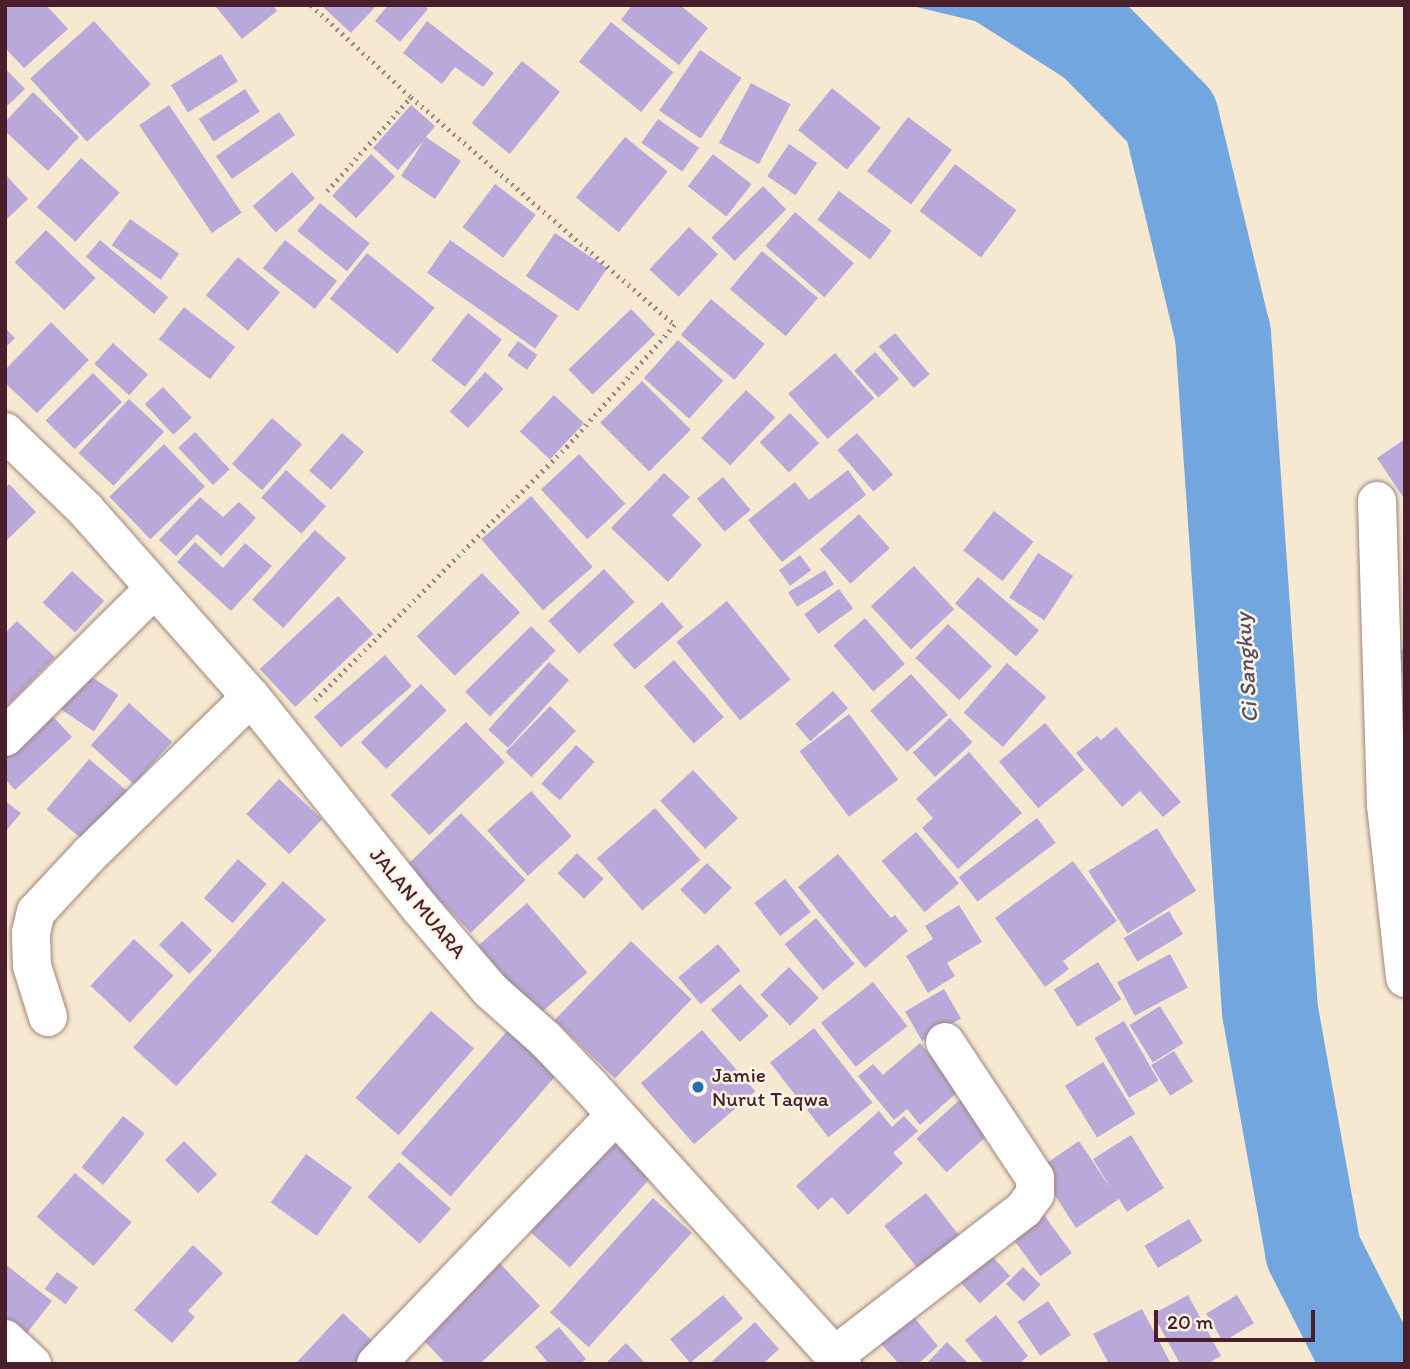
<!DOCTYPE html>
<html>
<head>
<meta charset="utf-8">
<style>
  body { margin:0 }
  #map { position:relative; width:1410px; height:1369px; overflow:hidden; background:#f7e9d1; font-family:Itim,sans-serif }
  div>[style] { position:absolute }
  [style*='--x'] { left:calc(var(--x)*1px); top:calc(var(--y)*1px); width:calc(var(--w)*1px); rotate:calc(var(--a)*1deg) }
  .water>* { inset:0; background:#72a6df }
  .river>* { height:96px; margin:-48px; padding:0 48px; transform-origin:48px; border-radius:48px; background:#72a6df }
  .building>* { inset:0; background:#b9a9da; transform-origin:0 0 }
  .path>* { height:4.5px; margin-top:-2.25px; transform-origin:0; background:repeating-linear-gradient(90deg,#a0847e 0 2px,transparent 0 7px) }
  .roads { filter:drop-shadow(0 0 2px #a0847e) drop-shadow(0 0 2px #a0847e) }
  .street>* { height:38px; margin:-19px; padding:0 19px; transform-origin:19px; border-radius:19px; background:#fff }
  .dots>* { width:19px; height:19px; translate:-50% -50%; box-sizing:border-box; border:4px solid #fcf5e5; border-radius:50% }
  span { translate:-50% -50%; white-space:nowrap; text-align:center; line-height:1.15; -webkit-text-stroke:5px #fcf5e5; paint-order:stroke }
  .street-label { font-size:21px; color:#4a1f2b }
  .poi-label { font-size:21px; color:#4a1f2b }
  .left { translate:0 -50%; text-align:left }
  .water-label { font-size:23px; color:#584e6a; font-style:italic }
  .frame { position:absolute; inset:0; border:7px solid #4a1f2b; pointer-events:none }
  .scale { position:absolute; left:1154px; top:1310px; width:161px; height:32px; box-sizing:border-box; border:4px solid #4a1f2b; border-top:0; padding-left:9px; font-size:21px; line-height:24px; white-space:nowrap; color:#4a1f2b; -webkit-text-stroke:5px #fcf5e5; paint-order:stroke }
</style>
</head>
<body>
<div id="map">
  <div class="water">
    <div style="clip-path:polygon(908px 5px,1126px 5px,1074px 84px,975px 21px)"></div>
  </div>
  <div class="river">
    <div style="--x:1060;--y:5;--w:158;--a:45.5"></div>
    <div style="--x:1171;--y:118;--w:222;--a:76.5"></div>
    <div style="--x:1223;--y:334;--w:679;--a:86.03"></div>
    <div style="--x:1270;--y:1011;--w:244;--a:79.8"></div>
    <div style="--x:1313;--y:1251;--w:127;--a:63.2"></div>
  </div>
  <div class="building">
    <div style="clip-path:polygon(5px 5px,46px 5px,68px 29px,24px 68px,5px 48px)"></div>
    <div style="clip-path:polygon(219px 5px,273px 5px,277px 11px,242px 39px,216px 7px)"></div>
    <div style="clip-path:polygon(321px 5px,377px 5px,351px 33px)"></div>
    <div style="clip-path:polygon(388px 5px,424px 5px,428px 9px,400px 42px,375px 21px)"></div>
    <div style="clip-path:polygon(632px 5px,680px 5px,708px 28px,679px 65px,621px 20px)"></div>
    <div style="left:94px;top:21px;width:85px;height:86px;rotate:48deg"></div>
    <div style="clip-path:polygon(427px 21px,494px 73px,483px 87px,455px 67px,442px 84px,403px 53px)"></div>
    <div style="left:611px;top:22px;width:80px;height:51px;rotate:39deg"></div>
    <div style="left:700px;top:50px;width:50px;height:73px;rotate:34deg"></div>
    <div style="left:221px;top:54px;width:32px;height:59px;rotate:58deg"></div>
    <div style="left:522px;top:61px;width:49px;height:80px;rotate:39deg"></div>
    <div style="clip-path:polygon(5px 68px,25px 89px,5px 108px)"></div>
    <div style="left:751px;top:83px;width:45px;height:68px;rotate:28deg"></div>
    <div style="left:832px;top:88px;width:63px;height:54px;rotate:39deg"></div>
    <div style="left:245px;top:89px;width:27px;height:55px;rotate:57deg"></div>
    <div style="clip-path:polygon(33px 92px,79px 137px,48px 171px,5px 131px,5px 122px)"></div>
    <div style="left:169px;top:105px;width:130px;height:36px;rotate:56deg"></div>
    <div style="clip-path:polygon(411px 105px,435px 126px,426px 137px,461px 161px,435px 199px,401px 176px,425px 139px,398px 170px,373px 148px)"></div>
    <div style="left:279px;top:112px;width:28px;height:77px;rotate:55deg"></div>
    <div style="left:908px;top:117px;width:55px;height:68px;rotate:37deg"></div>
    <div style="left:658px;top:119px;width:50px;height:29px;rotate:35deg"></div>
    <div style="left:625px;top:137px;width:55px;height:78px;rotate:39deg"></div>
    <div style="left:789px;top:144px;width:34px;height:39px;rotate:34deg"></div>
    <div style="left:371px;top:154px;width:33px;height:57px;rotate:43deg"></div>
    <div style="left:713px;top:154px;width:49px;height:41px;rotate:38deg"></div>
    <div style="left:81px;top:158px;width:52px;height:66px;rotate:42deg"></div>
    <div style="left:955px;top:164px;width:77px;height:59px;rotate:37deg"></div>
    <div style="left:292px;top:172px;width:35px;height:52px;rotate:49deg"></div>
    <div style="clip-path:polygon(5px 174px,28px 199px,5px 221px)"></div>
    <div style="left:495px;top:184px;width:51px;height:54px;rotate:37deg"></div>
    <div style="left:763px;top:186px;width:33px;height:73px;rotate:45deg"></div>
    <div style="left:839px;top:191px;width:66px;height:36px;rotate:37deg"></div>
    <div style="left:320px;top:203px;width:64px;height:36px;rotate:39deg"></div>
    <div style="left:795px;top:212px;width:78px;height:45px;rotate:41deg"></div>
    <div style="left:130px;top:219px;width:60px;height:32px;rotate:35deg"></div>
    <div style="left:689px;top:227px;width:40px;height:58px;rotate:43deg"></div>
    <div style="left:46px;top:230px;width:69px;height:45px;rotate:44deg"></div>
    <div style="left:555px;top:233px;width:63px;height:52px;rotate:34deg"></div>
    <div style="left:100px;top:240px;width:89px;height:22px;rotate:40deg"></div>
    <div style="left:285px;top:240px;width:66px;height:36px;rotate:38deg"></div>
    <div style="left:450px;top:240px;width:132px;height:40px;rotate:35deg"></div>
    <div style="left:762px;top:251px;width:73px;height:50px;rotate:40deg"></div>
    <div style="left:367px;top:253px;width:87px;height:59px;rotate:39deg"></div>
    <div style="left:238px;top:257px;width:55px;height:50px;rotate:40deg"></div>
    <div style="left:711px;top:299px;width:70px;height:47px;rotate:40deg"></div>
    <div style="left:184px;top:307px;width:65px;height:41px;rotate:38deg"></div>
    <div style="left:631px;top:309px;width:35px;height:87px;rotate:46deg"></div>
    <div style="left:468px;top:313px;width:43px;height:60px;rotate:38deg"></div>
    <div style="clip-path:polygon(51px 322px,89px 360px,37px 413px,5px 383px,5px 370px)"></div>
    <div style="clip-path:polygon(5px 328px,15px 338px,5px 348px)"></div>
    <div style="left:895px;top:333px;width:54px;height:21px;rotate:50deg"></div>
    <div style="left:678px;top:340px;width:61px;height:51px;rotate:42deg"></div>
    <div style="left:518px;top:341px;width:24px;height:18px;rotate:36deg"></div>
    <div style="left:113px;top:343px;width:47px;height:28px;rotate:42deg"></div>
    <div style="left:875px;top:352px;width:36px;height:28px;rotate:48deg"></div>
    <div style="left:835px;top:353px;width:60px;height:62px;rotate:49deg"></div>
    <div style="left:485px;top:372px;width:25px;height:53px;rotate:42deg"></div>
    <div style="left:93px;top:373px;width:41px;height:67px;rotate:45deg"></div>
    <div style="left:642px;top:381px;width:69px;height:59px;rotate:45deg"></div>
    <div style="left:163px;top:387px;width:42px;height:25px;rotate:47deg"></div>
    <div style="left:746px;top:390px;width:40px;height:66px;rotate:43deg"></div>
    <div style="left:554px;top:395px;width:41px;height:50px;rotate:43deg"></div>
    <div style="left:129px;top:399px;width:48px;height:74px;rotate:43deg"></div>
    <div style="left:790px;top:413px;width:42px;height:42px;rotate:46deg"></div>
    <div style="left:272px;top:418px;width:40px;height:61px;rotate:41deg"></div>
    <div style="left:195px;top:432px;width:51px;height:23px;rotate:47deg"></div>
    <div style="left:342px;top:433px;width:29px;height:50px;rotate:41deg"></div>
    <div style="left:857px;top:433px;width:55px;height:26px;rotate:49deg"></div>
    <div style="clip-path:polygon(1405px 439px,1405px 500px,1377px 458px)"></div>
    <div style="left:164px;top:444px;width:59px;height:76px;rotate:46deg"></div>
    <div style="left:579px;top:454px;width:68px;height:52px;rotate:47deg"></div>
    <div style="left:286px;top:470px;width:54px;height:37px;rotate:42deg"></div>
    <div style="clip-path:polygon(848px 470px,866px 495px,782px 562px,748px 520px,795px 482px,809px 500px)"></div>
    <div style="clip-path:polygon(664px 473px,690px 497px,672px 515px,702px 545px,668px 582px,611px 528px)"></div>
    <div style="left:723px;top:477px;width:43px;height:34px;rotate:50deg"></div>
    <div style="clip-path:polygon(9px 484px,36px 512px,5px 542px,5px 488px)"></div>
    <div style="left:531px;top:496px;width:94px;height:66px;rotate:49deg"></div>
    <div style="clip-path:polygon(200px 497px,223px 517px,239px 502px,256px 518px,221px 556px,197px 534px,176px 556px,159px 540px)"></div>
    <div style="left:994px;top:511px;width:50px;height:50px;rotate:38deg"></div>
    <div style="left:859px;top:514px;width:46px;height:53px;rotate:48deg"></div>
    <div style="left:315px;top:530px;width:42px;height:94px;rotate:42deg"></div>
    <div style="clip-path:polygon(195px 542px,223px 568px,245px 543px,272px 566px,231px 611px,177px 562px)"></div>
    <div style="left:1038px;top:553px;width:42px;height:53px;rotate:33deg"></div>
    <div style="left:800px;top:555px;width:19px;height:26px;rotate:54deg"></div>
    <div style="left:914px;top:566px;width:59px;height:59px;rotate:47deg"></div>
    <div style="left:604px;top:569px;width:45px;height:76px;rotate:47deg"></div>
    <div style="left:825px;top:570px;width:17px;height:43px;rotate:59deg"></div>
    <div style="left:72px;top:571px;width:44px;height:43px;rotate:43deg"></div>
    <div style="left:482px;top:573px;width:55px;height:91px;rotate:46deg"></div>
    <div style="left:978px;top:577px;width:81px;height:35px;rotate:41deg"></div>
    <div style="left:839px;top:589px;width:24px;height:43px;rotate:54deg"></div>
    <div style="left:338px;top:596px;width:52px;height:107px;rotate:47deg"></div>
    <div style="left:727px;top:601px;width:101px;height:65px;rotate:51deg"></div>
    <div style="left:662px;top:602px;width:33px;height:65px;rotate:49deg"></div>
    <div style="left:865px;top:618px;width:61px;height:42px;rotate:49deg"></div>
    <div style="clip-path:polygon(17px 621px,55px 657px,5px 708px,5px 633px)"></div>
    <div style="left:948px;top:624px;width:61px;height:47px;rotate:44deg"></div>
    <div style="left:531px;top:626px;width:35px;height:93px;rotate:45deg"></div>
    <div style="clip-path:polygon(1405px 647px,1405px 677px,1391px 656px)"></div>
    <div style="left:385px;top:655px;width:41px;height:94px;rotate:49deg"></div>
    <div style="left:674px;top:660px;width:76px;height:40px;rotate:49deg"></div>
    <div style="left:549px;top:662px;width:27px;height:91px;rotate:42deg"></div>
    <div style="left:1007px;top:663px;width:52px;height:66px;rotate:41deg"></div>
    <div style="left:77px;top:667px;width:50px;height:44px;rotate:34deg"></div>
    <div style="left:911px;top:674px;width:55px;height:55px;rotate:48deg"></div>
    <div style="left:421px;top:684px;width:37px;height:84px;rotate:46deg"></div>
    <div style="left:833px;top:691px;width:23px;height:50px;rotate:49deg"></div>
    <div style="left:129px;top:703px;width:58px;height:57px;rotate:42deg"></div>
    <div style="left:550px;top:706px;width:36px;height:64px;rotate:44deg"></div>
    <div style="clip-path:polygon(46px 709px,72px 737px,15px 790px,5px 779px,5px 747px)"></div>
    <div style="left:849px;top:714px;width:82px;height:62px;rotate:53deg"></div>
    <div style="left:950px;top:718px;width:33px;height:51px;rotate:47deg"></div>
    <div style="left:466px;top:722px;width:56px;height:105px;rotate:46deg"></div>
    <div style="left:1045px;top:723px;width:61px;height:60px;rotate:50deg"></div>
    <div style="clip-path:polygon(1116px 727px,1181px 802px,1163px 817px,1140px 791px,1122px 807px,1076px 753px,1097px 736px,1101px 740px)"></div>
    <div style="left:576px;top:745px;width:25px;height:52px;rotate:42deg"></div>
    <div style="clip-path:polygon(969px 752px,1022px 813px,958px 869px,922px 828px,933px 818px,916px 799px)"></div>
    <div style="left:89px;top:759px;width:51px;height:66px;rotate:40deg"></div>
    <div style="left:693px;top:770px;width:66px;height:45px;rotate:47deg"></div>
    <div style="left:279px;top:779px;width:59px;height:48px;rotate:43deg"></div>
    <div style="left:531px;top:791px;width:61px;height:59px;rotate:48deg"></div>
    <div style="clip-path:polygon(5px 801px,21px 813px,5px 832px)"></div>
    <div style="left:655px;top:808px;width:69px;height:77px;rotate:49deg"></div>
    <div style="left:461px;top:813px;width:93px;height:76px;rotate:46deg"></div>
    <div style="left:1037px;top:818px;width:31px;height:98px;rotate:53deg"></div>
    <div style="left:1157px;top:828px;width:74px;height:81px;rotate:58deg"></div>
    <div style="left:916px;top:832px;width:67px;height:45px;rotate:50deg"></div>
    <div style="left:577px;top:853px;width:37px;height:28px;rotate:44deg"></div>
    <div style="clip-path:polygon(838px 854px,891px 918px,895px 915px,908px 931px,865px 968px,798px 887px)"></div>
    <div style="left:238px;top:859px;width:38px;height:52px;rotate:41deg"></div>
    <div style="clip-path:polygon(1073px 861px,1117px 921px,1063px 961px,1069px 969px,1045px 987px,995px 918px)"></div>
    <div style="left:707px;top:863px;width:35px;height:38px;rotate:45deg"></div>
    <div style="left:785px;top:879px;width:42px;height:39px;rotate:52deg"></div>
    <div style="left:283px;top:881px;width:58px;height:224px;rotate:42deg"></div>
    <div style="left:527px;top:903px;width:92px;height:65px;rotate:49deg"></div>
    <div style="clip-path:polygon(959px 905px,982px 942px,947px 963px,955px 976px,928px 993px,906px 956px,933px 939px,925px 926px)"></div>
    <div style="left:1169px;top:911px;width:27px;height:53px;rotate:59deg"></div>
    <div style="left:816px;top:918px;width:60px;height:41px;rotate:50deg"></div>
    <div style="left:182px;top:921px;width:42px;height:33px;rotate:44deg"></div>
    <div style="left:134px;top:939px;width:54px;height:64px;rotate:43deg"></div>
    <div style="left:631px;top:941px;width:84px;height:110px;rotate:44deg"></div>
    <div style="left:718px;top:944px;width:35px;height:52px;rotate:50deg"></div>
    <div style="left:1170px;top:954px;width:38px;height:60px;rotate:62deg"></div>
    <div style="left:1098px;top:962px;width:44px;height:52px;rotate:58deg"></div>
    <div style="left:789px;top:967px;width:43px;height:40px;rotate:46deg"></div>
    <div style="left:873px;top:982px;width:56px;height:66px;rotate:52deg"></div>
    <div style="left:740px;top:984px;width:43px;height:39px;rotate:48deg"></div>
    <div style="left:944px;top:989px;width:34px;height:45px;rotate:60deg"></div>
    <div style="left:1160px;top:1006px;width:44px;height:36px;rotate:58deg"></div>
    <div style="left:431px;top:1011px;width:57px;height:115px;rotate:41deg"></div>
    <div style="left:1124px;top:1021px;width:69px;height:34px;rotate:60deg"></div>
    <div style="left:515px;top:1022px;width:66px;height:174px;rotate:41deg"></div>
    <div style="left:814px;top:1028px;width:95px;height:56px;rotate:52deg"></div>
    <div style="left:702px;top:1030px;width:81px;height:81px;rotate:49deg"></div>
    <div style="clip-path:polygon(920px 1043px,959px 1091px,920px 1125px,907px 1109px,894px 1120px,858px 1076px,873px 1064px,883px 1075px)"></div>
    <div style="left:1174px;top:1051px;width:36px;height:27px;rotate:58deg"></div>
    <div style="left:1103px;top:1062px;width:61px;height:45px;rotate:58deg"></div>
    <div style="left:964px;top:1096px;width:45px;height:64px;rotate:48deg"></div>
    <div style="clip-path:polygon(879px 1111px,892px 1127px,904px 1116px,918px 1131px,893px 1153px,903px 1163px,848px 1215px,832px 1197px,818px 1210px,796px 1186px)"></div>
    <div style="left:123px;top:1116px;width:28px;height:66px;rotate:39deg"></div>
    <div style="left:604px;top:1134px;width:64px;height:122px;rotate:42deg"></div>
    <div style="clip-path:polygon(1131px 1135px,1164px 1188px,1127px 1212px,1119px 1199px,1076px 1228px,1038px 1169px,1079px 1141px,1112px 1190px,1093px 1159px)"></div>
    <div style="left:184px;top:1141px;width:47px;height:27px;rotate:45deg"></div>
    <div style="left:306px;top:1154px;width:57px;height:60px;rotate:36deg"></div>
    <div style="left:399px;top:1162px;width:70px;height:47px;rotate:42deg"></div>
    <div style="left:75px;top:1173px;width:75px;height:58px;rotate:41deg"></div>
    <div style="left:926px;top:1193px;width:56px;height:53px;rotate:52deg"></div>
    <div style="left:653px;top:1198px;width:52px;height:154px;rotate:42deg"></div>
    <div style="left:1036px;top:1204px;width:61px;height:39px;rotate:54deg"></div>
    <div style="left:1189px;top:1219px;width:26px;height:52px;rotate:59deg"></div>
    <div style="clip-path:polygon(193px 1245px,223px 1273px,188px 1311px,195px 1317px,172px 1343px,134px 1310px)"></div>
    <div style="left:984px;top:1247px;width:39px;height:41px;rotate:48deg"></div>
    <div style="clip-path:polygon(494px 1257px,540px 1306px,480px 1364px,446px 1364px,415px 1331px)"></div>
    <div style="clip-path:polygon(5px 1264px,52px 1301px,23px 1338px,5px 1325px)"></div>
    <div style="left:1023px;top:1267px;width:25px;height:24px;rotate:45deg"></div>
    <div style="left:57px;top:1272px;width:26px;height:21px;rotate:36deg"></div>
    <div style="left:723px;top:1295px;width:31px;height:69px;rotate:50deg"></div>
    <div style="clip-path:polygon(1188px 1295px,1221px 1356px,1207px 1364px,1180px 1364px,1153px 1314px)"></div>
    <div style="left:1237px;top:1295px;width:33px;height:36px;rotate:59deg"></div>
    <div style="left:1048px;top:1301px;width:41px;height:37px;rotate:56deg"></div>
    <div style="clip-path:polygon(907px 1309px,938px 1346px,918px 1364px,899px 1364px,875px 1337px)"></div>
    <div style="clip-path:polygon(1142px 1309px,1171px 1364px,1109px 1364px,1093px 1334px)"></div>
    <div style="clip-path:polygon(343px 1313px,383px 1351px,371px 1364px,295px 1364px)"></div>
    <div style="clip-path:polygon(996px 1315px,1028px 1356px,1019px 1364px,984px 1364px,965px 1340px)"></div>
    <div style="clip-path:polygon(755px 1322px,779px 1349px,763px 1364px,709px 1364px)"></div>
    <div style="clip-path:polygon(559px 1327px,586px 1359px,580px 1364px,549px 1364px,535px 1347px)"></div>
    <div style="clip-path:polygon(947px 1342px,969px 1364px,926px 1364px)"></div>
    <div style="clip-path:polygon(626px 1343px,646px 1364px,605px 1364px)"></div>
  </div>
  <div class="path">
    <div style="--x:311;--y:5;--w:136;--a:42.6"></div>
    <div style="--x:411;--y:97;--w:349;--a:40.8"></div>
    <div style="--x:675;--y:325;--w:162;--a:131.5"></div>
    <div style="--x:568;--y:446;--w:361;--a:134.8"></div>
    <div style="--x:327;--y:191;--w:126;--a:-48.2"></div>
  </div>
  <div class="roads">
    <div class="street">
      <div style="--x:5;--y:432;--w:111;--a:43.9"></div>
      <div style="--x:85;--y:509;--w:251;--a:48.6"></div>
      <div style="--x:251;--y:697;--w:270;--a:51.3"></div>
      <div style="--x:420;--y:908;--w:108;--a:49.5"></div>
      <div style="--x:490;--y:990;--w:74;--a:41.7"></div>
      <div style="--x:545;--y:1039;--w:65;--a:46.2"></div>
      <div style="--x:590;--y:1086;--w:375;--a:47.8"></div>
      <div style="--x:1377;--y:501;--w:304;--a:88.3"></div>
      <div style="--x:1386;--y:805;--w:174;--a:83.7"></div>
      <div style="--x:5;--y:737;--w:209;--a:-44.8"></div>
      <div style="--x:48;--y:1017;--w:53;--a:-107.4"></div>
      <div style="--x:32;--y:966;--w:33;--a:-92"></div>
      <div style="--x:31;--y:933;--w:22;--a:-77"></div>
      <div style="--x:36;--y:912;--w:78;--a:-47.1"></div>
      <div style="--x:89;--y:855;--w:226;--a:-44.3"></div>
      <div style="--x:5;--y:1339;--w:37;--a:43"></div>
      <div style="--x:834;--y:1356;--w:240;--a:-37.7"></div>
      <div style="--x:1024;--y:1209;--w:19;--a:-54"></div>
      <div style="--x:1035;--y:1194;--w:16;--a:-90"></div>
      <div style="--x:1035;--y:1178;--w:163;--a:-123.5"></div>
      <div style="--x:376;--y:1364;--w:344;--a:-46.1"></div>
    </div>
  </div>
  <div class="dots">
    <div style="left:698px;top:1087px;background:#1f6fb2"></div>
  </div>
  <div class="street-label">
    <span style="left:418px;top:903px;rotate:50deg">JALAN MUARA</span>
  </div>
  <div class="poi-label">
    <span class="left" style="left:712px;top:1087px">Jamie<br>Nurut Taqwa</span>
  </div>
  <div class="water-label">
    <span style="left:1246px;top:668px;rotate:-94deg">Ci Sangkuy</span>
  </div>
  <div class="frame"></div>
  <div class="scale">20 m</div>
</div>
</body>
</html>
